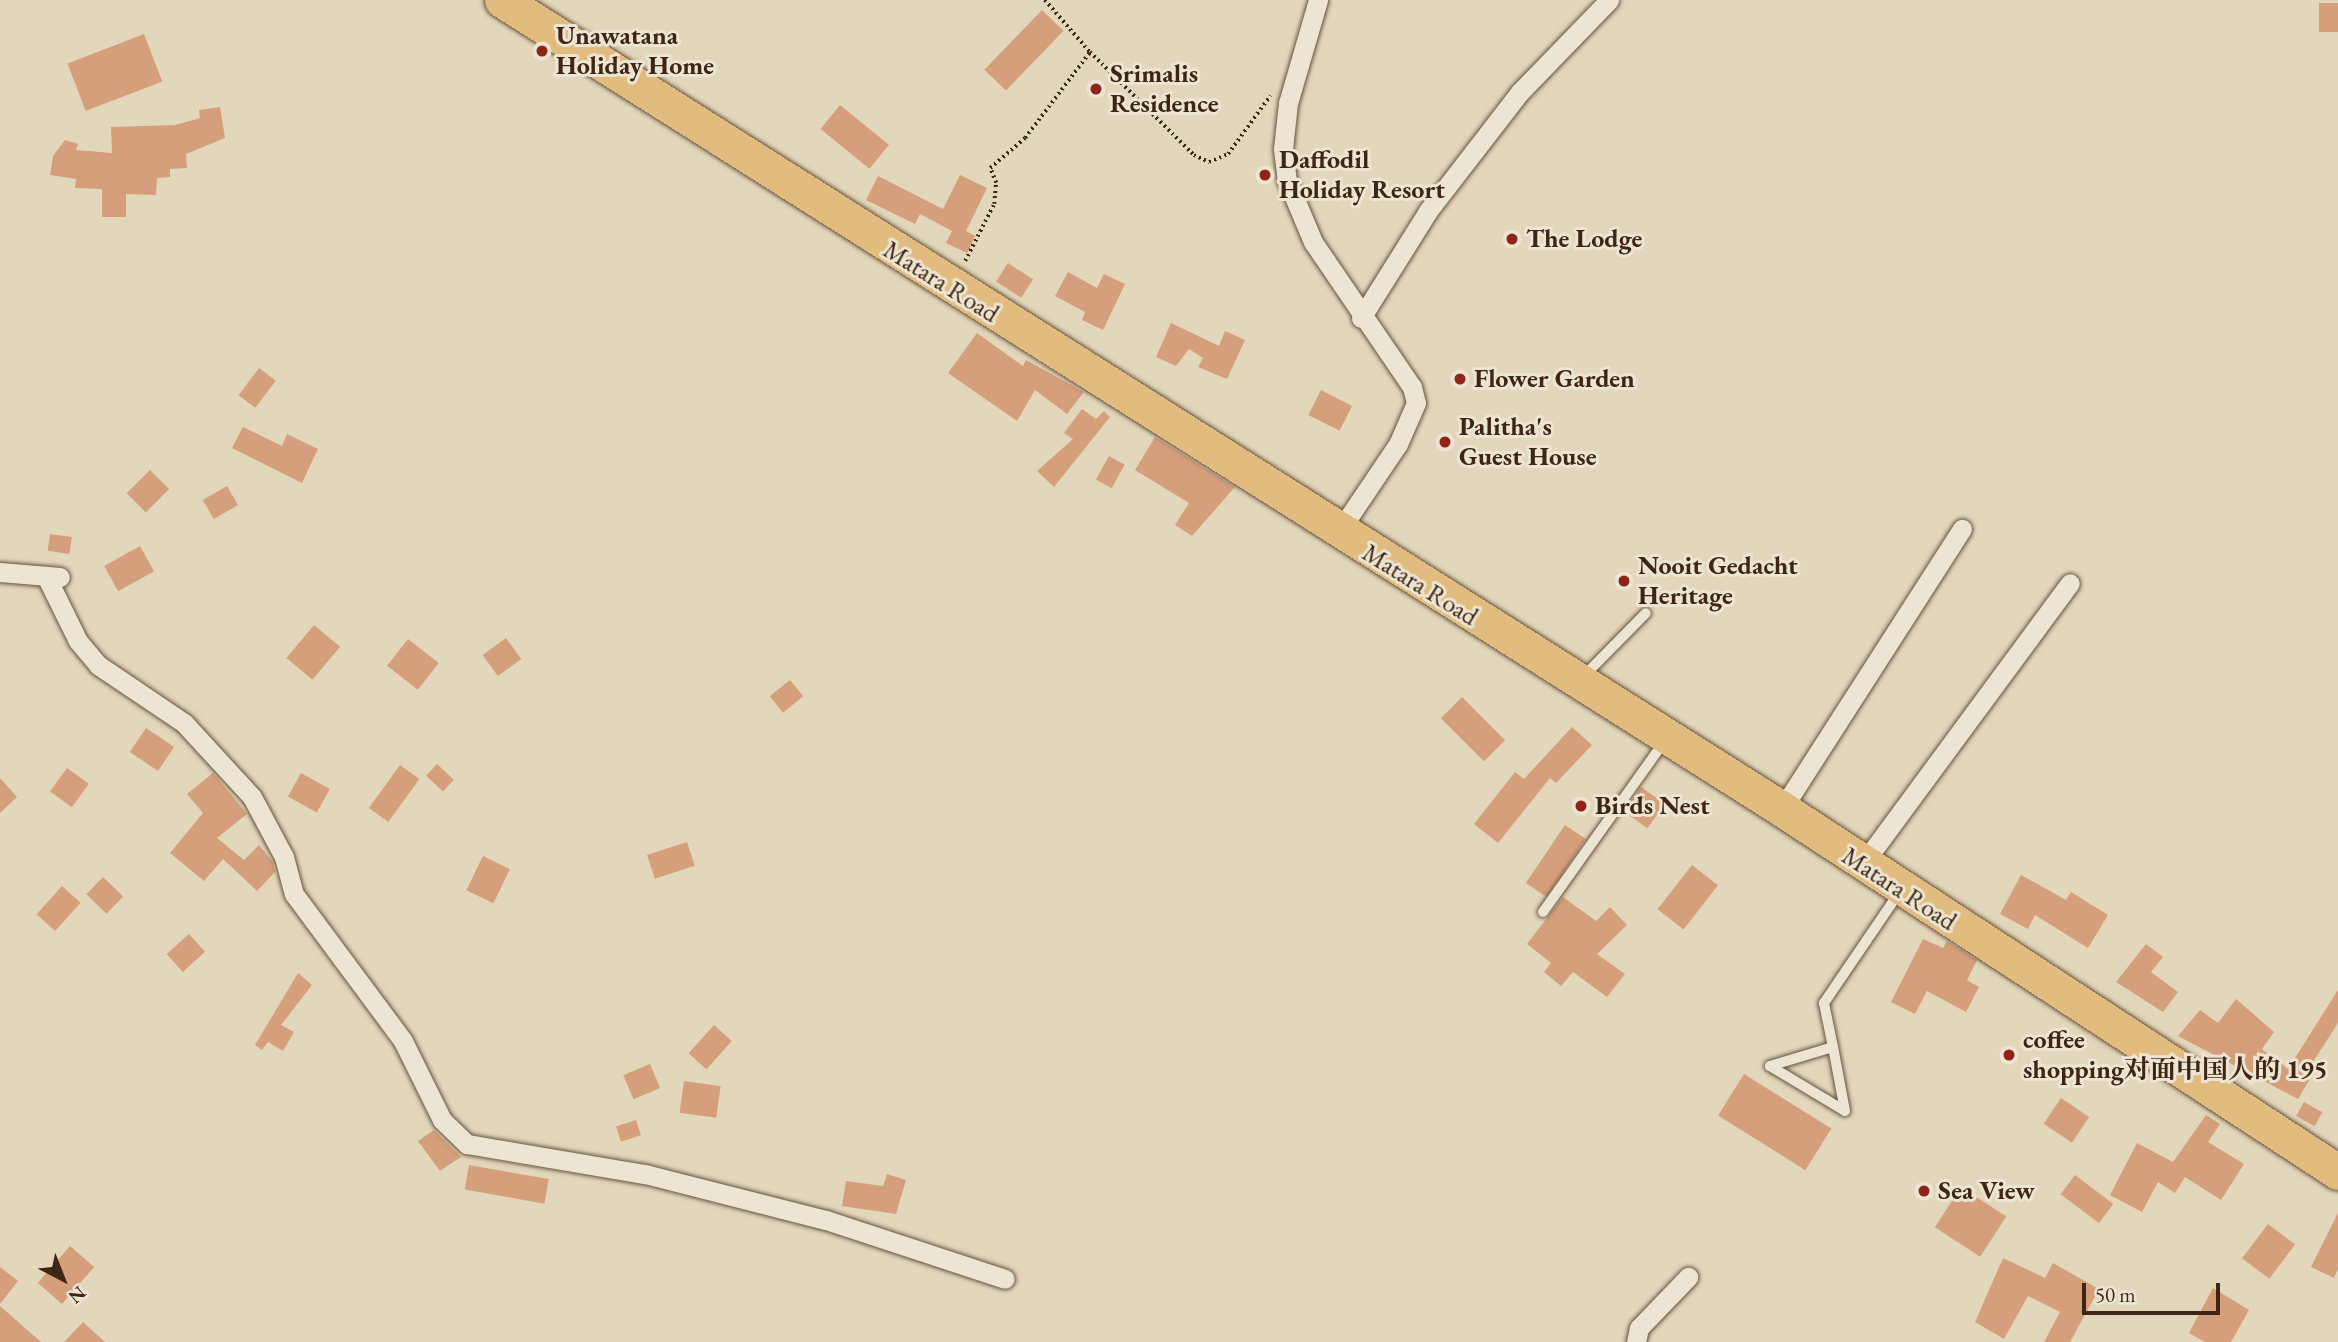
<!DOCTYPE html>
<html>
<head>
<meta charset="utf-8">
<style>
  body { margin:0 }
  #map { position:relative; width:2338px; height:1342px; overflow:hidden; background:#e3d7bb; font-family:"EB Garamond","Noto Serif SC",serif }
  div>[style] { position:absolute }
  [style*='--x'] { left:calc(var(--x)*1px); top:calc(var(--y)*1px); width:calc(var(--w)*1px); rotate:calc(var(--a)*1deg) }
  .building>* { inset:0; background:#d69f7c; transform-origin:0 0 }
  .path>* { height:3.5px; margin-top:-1.75px; transform-origin:0; background:repeating-linear-gradient(90deg,#3f2614 0 2px,transparent 0 5.5px) }
  .roads { filter:drop-shadow(0 0 2px #68523e) drop-shadow(0 0 2px #68523e) }
  .lane>* { height:10px; margin:-5px; padding:0 5px; transform-origin:5px; border-radius:5px; background:#ede5d3 }
  .street>* { height:19px; margin:-9.5px; padding:0 9.5px; transform-origin:9.5px; border-radius:9.5px; background:#ede5d3 }
  .highway>* { height:35px; margin:-17.5px; padding:0 17.5px; transform-origin:17.5px; border-radius:17.5px; background:#e2bc7e }
  .dots>* { width:19px; height:19px; translate:-50% -50%; box-sizing:border-box; border:4px solid #ede5d3; border-radius:50% }
  span { translate:-50% -50%; white-space:nowrap; text-align:center; line-height:1.15; -webkit-text-stroke:6px #ede5d3; paint-order:stroke }
  .poi-label { font-size:26px; color:#3f2614; font-weight:700 }
  .left { translate:0 -50%; text-align:left }
  .street-label { font-size:26px; color:#3f2614 }
  .north { position:absolute; left:28px; top:1244px; width:70px; height:70px; -webkit-text-stroke:5px #ede5d3; paint-order:stroke; rotate:138deg; font-size:19px; font-weight:700; line-height:28px; text-align:center; color:#3f2614 }
  .north::after { content:''; display:block; margin:auto; width:24px; height:32px; background:#3f2614; clip-path:polygon(50% 0,100% 100%,50% 72%,0 100%) }
  .scale { position:absolute; left:2082px; top:1283px; width:138px; height:32px; box-sizing:border-box; border:4px solid #3f2614; border-top:0; padding-left:9px; font-size:21px; line-height:24px; white-space:nowrap; color:#3f2614; -webkit-text-stroke:5px #ede5d3; paint-order:stroke }
</style>
</head>
<body>
<div id="map">
  <div class="building">
    <div style="left:2338px;top:3px;width:29px;height:19px;rotate:90deg"></div>
    <div style="left:1042px;top:10px;width:30px;height:83px;rotate:44deg"></div>
    <div style="left:144px;top:34px;width:51px;height:82px;rotate:69deg"></div>
    <div style="left:840px;top:105px;width:63px;height:31px;rotate:39deg"></div>
    <div style="clip-path:polygon(220px 107px,225px 138px,186px 154px,187px 168px,170px 169px,170px 177px,157px 178px,156px 195px,126px 194px,126px 217px,102px 217px,102px 189px,75px 188px,76px 179px,50px 175px,53px 156px,65px 140px,78px 144px,76px 150px,112px 153px,111px 127px,175px 125px,200px 118px,199px 110px)"></div>
    <div style="clip-path:polygon(960px 175px,987px 188px,966px 231px,975px 236px,967px 253px,946px 243px,952px 231px,920px 214px,915px 224px,866px 200px,878px 176px,943px 209px)"></div>
    <div style="left:1008px;top:263px;width:30px;height:22px;rotate:33deg"></div>
    <div style="clip-path:polygon(1068px 272px,1097px 288px,1104px 274px,1125px 284px,1103px 330px,1082px 320px,1085px 312px,1055px 296px)"></div>
    <div style="clip-path:polygon(1171px 323px,1219px 346px,1225px 331px,1245px 340px,1227px 379px,1198px 367px,1203px 358px,1189px 349px,1176px 366px,1156px 357px)"></div>
    <div style="clip-path:polygon(977px 333px,1023px 366px,1026px 360px,1084px 392px,1067px 414px,1035px 390px,1017px 421px,948px 373px)"></div>
    <div style="left:259px;top:368px;width:21px;height:34px;rotate:37deg"></div>
    <div style="left:1321px;top:390px;width:35px;height:28px;rotate:27deg"></div>
    <div style="clip-path:polygon(1082px 409px,1096px 419px,1104px 411px,1110px 417px,1054px 487px,1037px 471px,1073px 439px,1064px 433px)"></div>
    <div style="clip-path:polygon(243px 427px,282px 446px,287px 434px,318px 449px,302px 483px,232px 448px)"></div>
    <div style="clip-path:polygon(1155px 437px,1235px 487px,1192px 536px,1175px 525px,1189px 503px,1135px 470px)"></div>
    <div style="left:1109px;top:456px;width:18px;height:27px;rotate:29deg"></div>
    <div style="left:150px;top:470px;width:27px;height:33px;rotate:45deg"></div>
    <div style="left:227px;top:486px;width:22px;height:28px;rotate:60deg"></div>
    <div style="left:50px;top:534px;width:22px;height:17px;rotate:8deg"></div>
    <div style="left:140px;top:546px;width:29px;height:41px;rotate:61deg"></div>
    <div style="left:314px;top:625px;width:34px;height:43px;rotate:40deg"></div>
    <div style="left:506px;top:638px;width:26px;height:29px;rotate:54deg"></div>
    <div style="left:408px;top:639px;width:39px;height:34px;rotate:38deg"></div>
    <div style="left:790px;top:680px;width:21px;height:26px;rotate:51deg"></div>
    <div style="left:1462px;top:697px;width:61px;height:30px;rotate:45deg"></div>
    <div style="clip-path:polygon(1572px 727px,1592px 745px,1556px 783px,1550px 778px,1498px 843px,1474px 824px,1515px 772px,1524px 779px)"></div>
    <div style="left:146px;top:728px;width:34px;height:29px;rotate:34deg"></div>
    <div style="left:437px;top:764px;width:23px;height:16px;rotate:43deg"></div>
    <div style="left:400px;top:765px;width:24px;height:53px;rotate:36deg"></div>
    <div style="left:67px;top:768px;width:27px;height:29px;rotate:36deg"></div>
    <div style="clip-path:polygon(213px 773px,247px 814px,217px 838px,244px 860px,259px 845px,273px 862px,275px 872px,257px 891px,223px 859px,204px 881px,170px 853px,203px 813px,187px 794px)"></div>
    <div style="left:301px;top:773px;width:33px;height:27px;rotate:29deg"></div>
    <div style="clip-path:polygon(0 778px,17px 797px,0 813px)"></div>
    <div style="left:1641px;top:787px;width:29px;height:30px;rotate:35deg"></div>
    <div style="left:1565px;top:825px;width:25px;height:70px;rotate:34deg"></div>
    <div style="left:687px;top:842px;width:25px;height:42px;rotate:72deg"></div>
    <div style="left:483px;top:856px;width:30px;height:38px;rotate:26deg"></div>
    <div style="left:1692px;top:865px;width:33px;height:56px;rotate:38deg"></div>
    <div style="clip-path:polygon(2021px 875px,2066px 900px,2071px 892px,2108px 915px,2088px 948px,2035px 915px,2028px 929px,2000px 914px)"></div>
    <div style="left:103px;top:877px;width:28px;height:24px;rotate:44deg"></div>
    <div style="left:62px;top:886px;width:25px;height:38px;rotate:42deg"></div>
    <div style="clip-path:polygon(1563px 897px,1596px 921px,1610px 907px,1627px 925px,1597px 954px,1625px 974px,1607px 997px,1573px 972px,1561px 986px,1544px 972px,1551px 963px,1527px 944px)"></div>
    <div style="left:189px;top:934px;width:24px;height:30px;rotate:48deg"></div>
    <div style="clip-path:polygon(1923px 939px,1943px 948px,1947px 941px,1977px 960px,1967px 980px,1979px 987px,1966px 1012px,1927px 991px,1915px 1014px,1891px 1002px)"></div>
    <div style="clip-path:polygon(2146px 944px,2163px 957px,2151px 972px,2178px 992px,2163px 1012px,2116px 982px)"></div>
    <div style="clip-path:polygon(298px 973px,312px 985px,281px 1025px,294px 1032px,283px 1051px,268px 1042px,262px 1050px,255px 1045px)"></div>
    <div style="clip-path:polygon(2338px 990px,2338px 1023px,2304px 1076px,2310px 1079px,2298px 1099px,2178px 1036px,2200px 1010px,2218px 1023px,2236px 999px,2274px 1032px,2262px 1049px,2288px 1069px)"></div>
    <div style="left:714px;top:1025px;width:24px;height:38px;rotate:42deg"></div>
    <div style="left:650px;top:1064px;width:26px;height:29px;rotate:67deg"></div>
    <div style="left:1744px;top:1074px;width:103px;height:49px;rotate:32deg"></div>
    <div style="left:684px;top:1081px;width:37px;height:32px;rotate:8deg"></div>
    <div style="left:2061px;top:1098px;width:34px;height:31px;rotate:34deg"></div>
    <div style="left:2304px;top:1102px;width:21px;height:16px;rotate:29deg"></div>
    <div style="clip-path:polygon(2206px 1115px,2220px 1124px,2208px 1142px,2244px 1164px,2221px 1200px,2185px 1177px,2175px 1193px,2158px 1182px,2142px 1212px,2110px 1195px,2137px 1143px,2173px 1162px)"></div>
    <div style="left:636px;top:1120px;width:16px;height:21px;rotate:72deg"></div>
    <div style="clip-path:polygon(434px 1130px,461px 1157px,440px 1171px,418px 1141px)"></div>
    <div style="left:469px;top:1165px;width:81px;height:25px;rotate:10deg"></div>
    <div style="clip-path:polygon(887px 1174px,906px 1180px,896px 1214px,842px 1206px,846px 1181px,883px 1186px)"></div>
    <div style="left:2075px;top:1175px;width:48px;height:24px;rotate:37deg"></div>
    <div style="left:1961px;top:1187px;width:54px;height:48px;rotate:33deg"></div>
    <div style="clip-path:polygon(2338px 1213px,2338px 1269px,2334px 1278px,2311px 1267px)"></div>
    <div style="left:2268px;top:1224px;width:34px;height:43px;rotate:37deg"></div>
    <div style="left:70px;top:1246px;width:32px;height:49px;rotate:41deg"></div>
    <div style="clip-path:polygon(2003px 1258px,2045px 1278px,2053px 1263px,2099px 1289px,2070px 1342px,2044px 1342px,2060px 1312px,2028px 1296px,2004px 1339px,1975px 1322px)"></div>
    <div style="clip-path:polygon(0 1267px,18px 1281px,0 1304px)"></div>
    <div style="clip-path:polygon(2213px 1288px,2249px 1310px,2231px 1342px,2205px 1342px,2189px 1333px)"></div>
    <div style="clip-path:polygon(0 1306px,41px 1342px,0 1342px)"></div>
    <div style="clip-path:polygon(83px 1322px,105px 1342px,64px 1342px)"></div>
  </div>
  <div class="path">
    <div style="--x:1045;--y:0;--w:69;--a:49.1"></div>
    <div style="--x:965;--y:261;--w:64;--a:-63"></div>
    <div style="--x:994;--y:204;--w:21;--a:-85"></div>
    <div style="--x:996;--y:183;--w:16;--a:-112"></div>
    <div style="--x:990;--y:168;--w:46;--a:-40.6"></div>
    <div style="--x:1025;--y:138;--w:108;--a:-52.9"></div>
    <div style="--x:1090;--y:52;--w:146;--a:44.7"></div>
    <div style="--x:1194;--y:155;--w:17;--a:25"></div>
    <div style="--x:1209;--y:162;--w:21;--a:-23"></div>
    <div style="--x:1228;--y:154;--w:72;--a:-54.1"></div>
  </div>
  <div class="roads">
    <div class="lane">
      <div style="--x:1584;--y:676;--w:88;--a:-45.5"></div>
      <div style="--x:1543;--y:912;--w:209;--a:-54.6"></div>
      <div style="--x:1833;--y:1047;--w:66;--a:163.2"></div>
      <div style="--x:1770;--y:1066;--w:87;--a:31"></div>
      <div style="--x:1845;--y:1111;--w:65;--a:-100.6"></div>
      <div style="--x:1833;--y:1047;--w:45;--a:-101.6"></div>
      <div style="--x:1824;--y:1003;--w:132;--a:-55.8"></div>
    </div>
    <div class="street">
      <div style="--x:1318;--y:0;--w:107;--a:106.2"></div>
      <div style="--x:1288;--y:103;--w:46;--a:96.2"></div>
      <div style="--x:1283;--y:149;--w:31;--a:83"></div>
      <div style="--x:1287;--y:180;--w:67;--a:67.2"></div>
      <div style="--x:1313;--y:242;--w:176;--a:55.7"></div>
      <div style="--x:1412;--y:387;--w:16;--a:76"></div>
      <div style="--x:1416;--y:403;--w:45;--a:113.7"></div>
      <div style="--x:1398;--y:444;--w:107;--a:124"></div>
      <div style="--x:1361;--y:318;--w:126;--a:-57.9"></div>
      <div style="--x:1428;--y:211;--w:150;--a:-52.3"></div>
      <div style="--x:1520;--y:92;--w:128;--a:-45.9"></div>
      <div style="--x:0;--y:572;--w:60;--a:4.8"></div>
      <div style="--x:46;--y:576;--w:72;--a:63.8"></div>
      <div style="--x:78;--y:641;--w:31;--a:50"></div>
      <div style="--x:98;--y:665;--w:104;--a:34"></div>
      <div style="--x:184;--y:723;--w:100;--a:47.4"></div>
      <div style="--x:252;--y:797;--w:68;--a:61.9"></div>
      <div style="--x:284;--y:857;--w:38;--a:75"></div>
      <div style="--x:294;--y:894;--w:183;--a:53.4"></div>
      <div style="--x:403;--y:1041;--w:88;--a:63.7"></div>
      <div style="--x:442;--y:1120;--w:35;--a:44"></div>
      <div style="--x:467;--y:1144;--w:181;--a:9.6"></div>
      <div style="--x:645;--y:1174;--w:187;--a:14.3"></div>
      <div style="--x:826;--y:1220;--w:188;--a:18.2"></div>
      <div style="--x:1782;--y:809;--w:333;--a:-57.3"></div>
      <div style="--x:1862;--y:865;--w:350;--a:-53.6"></div>
      <div style="--x:1636;--y:1342;--w:14;--a:-78"></div>
      <div style="--x:1639;--y:1328;--w:71;--a:-46.1"></div>
    </div>
    <div class="highway">
      <div style="--x:502;--y:0;--w:1514;--a:32.29"></div>
      <div style="--x:1782;--y:809;--w:664;--a:33.14"></div>
    </div>
  </div>
  <div class="dots">
    <div style="left:542px;top:51px;background:#8f2418"></div>
    <div style="left:1096px;top:89px;background:#8f2418"></div>
    <div style="left:1265px;top:175px;background:#8f2418"></div>
    <div style="left:1512px;top:239px;background:#8f2418"></div>
    <div style="left:1460px;top:379px;background:#8f2418"></div>
    <div style="left:1445px;top:442px;background:#8f2418"></div>
    <div style="left:1624px;top:581px;background:#8f2418"></div>
    <div style="left:1581px;top:806px;background:#8f2418"></div>
    <div style="left:2009px;top:1055px;background:#8f2418"></div>
    <div style="left:1924px;top:1191px;background:#8f2418"></div>
  </div>
  <div class="poi-label">
    <span class="left" style="left:556px;top:51px">Unawatana<br>Holiday Home</span>
    <span class="left" style="left:1110px;top:89px">Srimalis<br>Residence</span>
    <span class="left" style="left:1279px;top:175px">Daffodil<br>Holiday Resort</span>
    <span class="left" style="left:1526px;top:239px">The Lodge</span>
    <span class="left" style="left:1474px;top:379px">Flower Garden</span>
    <span class="left" style="left:1459px;top:442px">Palitha's<br>Guest House</span>
    <span class="left" style="left:1638px;top:581px">Nooit Gedacht<br>Heritage</span>
    <span class="left" style="left:1595px;top:806px">Birds Nest</span>
    <span class="left" style="left:2023px;top:1055px">coffee<br>shopping对面中国人的 195</span>
    <span class="left" style="left:1938px;top:1191px">Sea View</span>
  </div>
  <div class="street-label">
    <span style="left:941px;top:282px;rotate:32deg">Matara Road</span>
    <span style="left:1420px;top:585px;rotate:32deg">Matara Road</span>
    <span style="left:1899px;top:889px;rotate:33deg">Matara Road</span>
  </div>
  <div class="north">N</div>
  <div class="scale">50 m</div>
</div>
</body>
</html>
